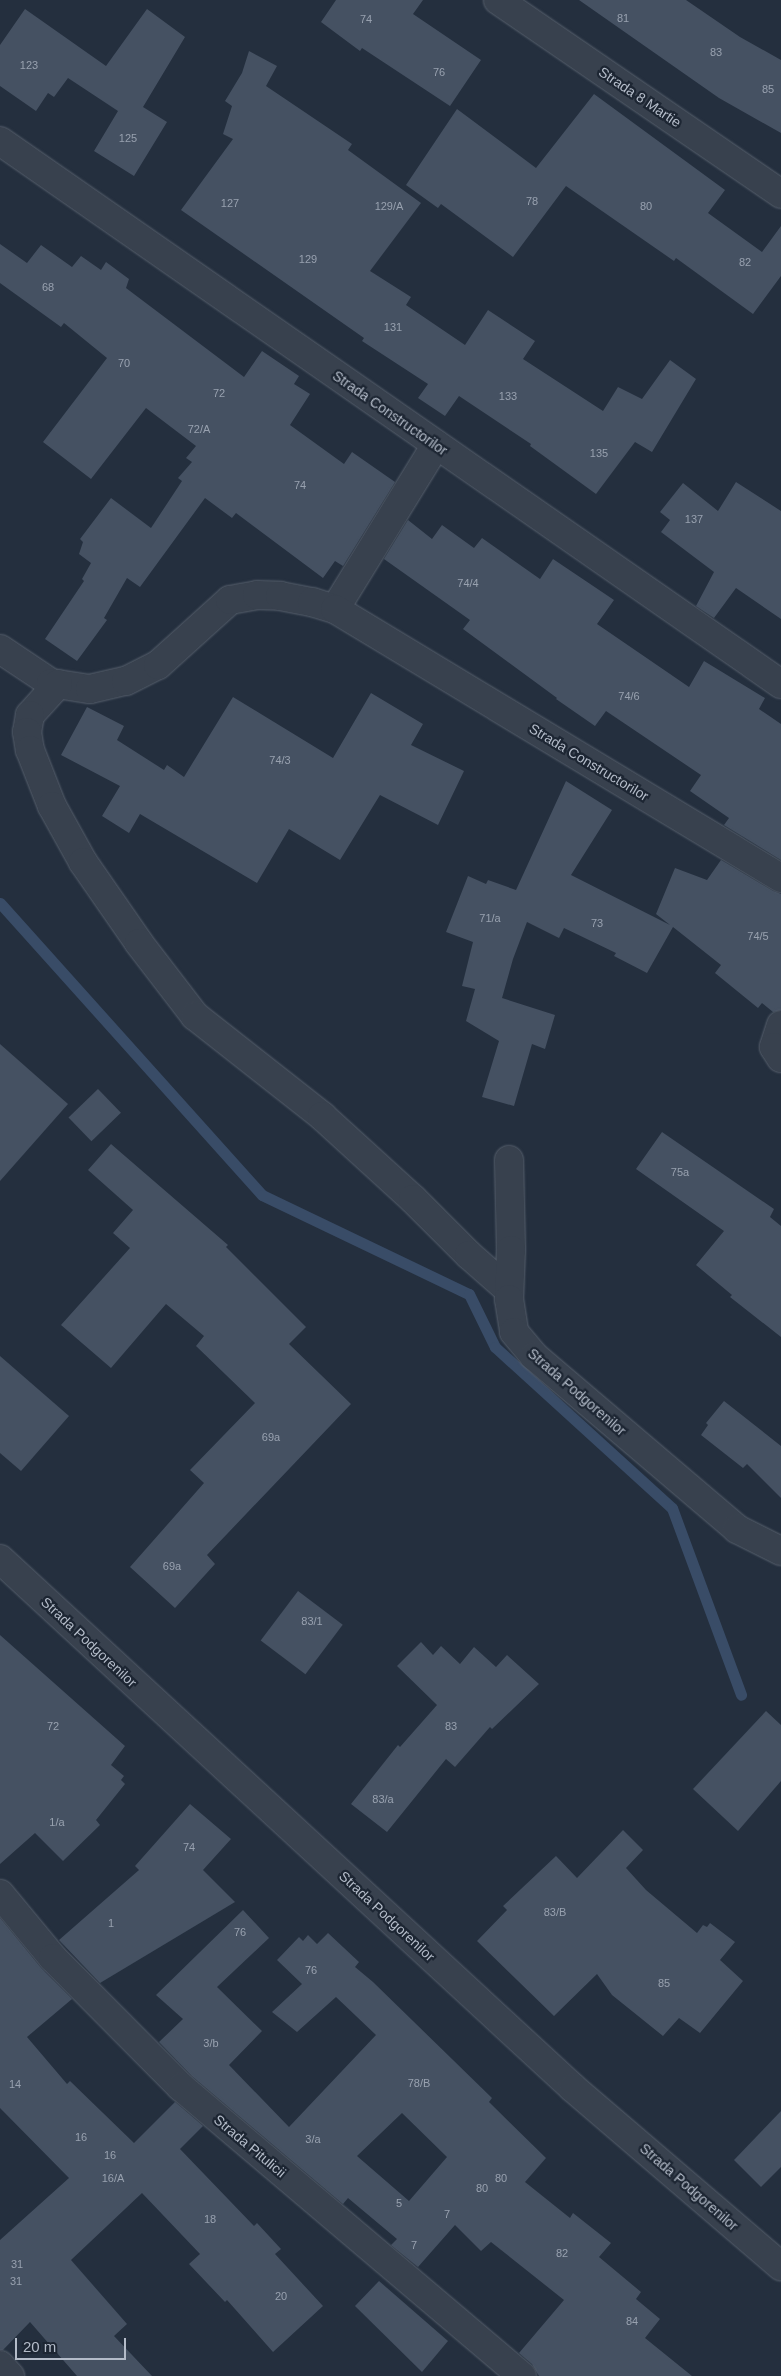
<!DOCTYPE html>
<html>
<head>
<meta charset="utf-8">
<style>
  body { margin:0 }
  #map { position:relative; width:781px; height:2376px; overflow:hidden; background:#242f3e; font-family:Arial,sans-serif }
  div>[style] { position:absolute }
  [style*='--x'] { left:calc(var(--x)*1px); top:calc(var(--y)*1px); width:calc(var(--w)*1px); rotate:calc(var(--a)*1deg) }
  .stream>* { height:11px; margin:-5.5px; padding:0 5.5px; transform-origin:5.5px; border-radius:5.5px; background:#394c67 }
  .building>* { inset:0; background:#455162; transform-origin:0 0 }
  .roads { filter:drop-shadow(0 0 1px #565f6c) drop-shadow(0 0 1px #565f6c) }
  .minor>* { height:28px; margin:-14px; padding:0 14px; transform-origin:14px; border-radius:14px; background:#38414e }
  span { translate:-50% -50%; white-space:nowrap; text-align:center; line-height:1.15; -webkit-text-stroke:4.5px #1d2633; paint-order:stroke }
  .number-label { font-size:11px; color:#98a1af }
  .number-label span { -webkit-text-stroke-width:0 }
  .street-label { font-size:14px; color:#b4bcc9 }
  .scale { position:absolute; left:15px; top:2338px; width:111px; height:22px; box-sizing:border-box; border:2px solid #b4bcc9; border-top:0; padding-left:6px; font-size:15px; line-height:18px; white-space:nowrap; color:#b4bcc9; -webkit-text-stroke:4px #1d2633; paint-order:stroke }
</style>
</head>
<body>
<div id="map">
  <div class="stream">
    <div style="--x:0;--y:903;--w:392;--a:48.1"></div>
    <div style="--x:262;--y:1195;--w:229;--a:25.6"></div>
    <div style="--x:469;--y:1294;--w:59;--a:63.9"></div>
    <div style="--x:495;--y:1347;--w:239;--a:42.3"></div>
    <div style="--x:672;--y:1508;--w:199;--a:69.7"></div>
  </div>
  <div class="building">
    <div style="clip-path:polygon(336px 0,423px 0,413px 14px,481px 60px,450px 106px,362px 48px,360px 51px,321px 22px)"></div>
    <div style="clip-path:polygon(579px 0,686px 0,740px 37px,781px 60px,781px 133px,719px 98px)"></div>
    <div style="clip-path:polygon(25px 9px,106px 66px,147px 9px,185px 37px,143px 107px,167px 122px,134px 176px,94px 151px,118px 111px,68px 78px,54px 97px,48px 93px,36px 111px,0 86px,0 45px)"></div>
    <div style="clip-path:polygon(249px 51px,277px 66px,266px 86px,352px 144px,348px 150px,421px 203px,370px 271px,411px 297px,406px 305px,465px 345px,488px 310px,535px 341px,523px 359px,603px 411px,618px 387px,642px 399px,670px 360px,696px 379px,652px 452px,635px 442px,596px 494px,530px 446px,531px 444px,459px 396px,445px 416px,418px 398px,428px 384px,362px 341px,364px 338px,181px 210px,233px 139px,223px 134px,232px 106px,225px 101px,242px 73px)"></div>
    <div style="clip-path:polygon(594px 94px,725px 190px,708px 213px,762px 252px,781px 226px,781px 276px,753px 314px,676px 258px,674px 261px,566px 186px,513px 257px,441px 204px,438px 208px,406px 185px,457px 109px,536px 168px)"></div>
    <div style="clip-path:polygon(0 244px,27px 263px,41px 245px,72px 267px,81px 256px,101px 270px,106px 262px,129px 279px,126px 288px,244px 377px,262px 351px,299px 376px,294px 384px,310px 394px,290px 425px,344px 464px,352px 452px,395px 482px,343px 566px,335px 561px,323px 578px,236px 513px,232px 518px,205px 498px,140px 587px,127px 578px,104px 618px,107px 620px,77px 661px,45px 639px,84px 581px,82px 579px,91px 563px,79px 554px,83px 542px,80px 539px,111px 498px,151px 528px,182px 481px,178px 478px,192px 462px,186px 458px,196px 446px,146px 408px,91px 479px,43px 442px,107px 358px,64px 323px,61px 327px,0 283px)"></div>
    <div style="clip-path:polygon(736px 482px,781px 511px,781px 619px,736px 588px,714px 618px,696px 606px,714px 572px,661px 532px,670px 520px,660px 512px,683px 483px,718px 511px)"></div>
    <div style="clip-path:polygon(408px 520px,432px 539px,442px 525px,474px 548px,482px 538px,540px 579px,553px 559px,614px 600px,597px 624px,689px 687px,704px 661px,765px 698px,759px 709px,781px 724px,781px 860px,724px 825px,729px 818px,690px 791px,701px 775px,606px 711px,595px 726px,556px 699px,557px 698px,463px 629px,470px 620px,384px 559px)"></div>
    <div style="clip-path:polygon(371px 693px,423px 724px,411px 745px,464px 771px,438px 825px,380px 795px,340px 860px,289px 829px,257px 883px,140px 814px,129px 833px,102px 816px,120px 786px,61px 755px,87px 707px,124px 726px,117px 740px,164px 770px,167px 765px,184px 777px,233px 697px,333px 758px)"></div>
    <div style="clip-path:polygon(566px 781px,612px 810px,571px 875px,670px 925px,656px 914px,675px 868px,707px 880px,721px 860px,773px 891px,781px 894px,781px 1010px,773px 1012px,762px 1003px,758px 1008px,715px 973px,721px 965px,673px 927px,647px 973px,614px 956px,616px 953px,564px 928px,559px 938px,527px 922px,513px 959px,502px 998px,555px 1015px,545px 1049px,532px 1044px,514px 1106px,482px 1097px,499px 1041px,466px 1021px,475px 989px,462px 986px,473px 942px,446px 932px,468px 876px,486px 884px,488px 880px,516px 890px)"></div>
    <div style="clip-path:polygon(0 1044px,68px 1104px,0 1181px)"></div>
    <div style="left:98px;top:1089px;width:33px;height:41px;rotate:46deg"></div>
    <div style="clip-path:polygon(662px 1132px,774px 1209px,770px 1217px,781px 1226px,781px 1337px,730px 1297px,732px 1295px,696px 1265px,724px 1231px,636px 1169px)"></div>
    <div style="clip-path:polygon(111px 1144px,228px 1245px,226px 1247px,306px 1327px,289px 1344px,351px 1404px,207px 1555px,215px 1564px,175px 1608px,130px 1567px,204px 1483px,190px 1470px,255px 1403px,196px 1346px,204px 1336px,166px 1304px,111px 1368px,61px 1325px,130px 1248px,113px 1233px,133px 1210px,88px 1170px)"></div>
    <div style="clip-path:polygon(0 1356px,69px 1416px,21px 1471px,0 1453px)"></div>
    <div style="clip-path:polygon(724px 1401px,781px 1446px,781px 1498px,747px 1464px,743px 1468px,701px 1435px,708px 1425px,706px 1423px)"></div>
    <div style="left:298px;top:1591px;width:56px;height:62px;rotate:37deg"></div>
    <div style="clip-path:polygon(0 1635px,125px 1746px,111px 1765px,124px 1776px,121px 1780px,125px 1784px,96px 1820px,100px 1825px,63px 1861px,35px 1833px,0 1864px)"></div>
    <div style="clip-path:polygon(421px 1642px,433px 1655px,441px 1646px,460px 1664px,474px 1647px,496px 1667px,507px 1655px,539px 1684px,492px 1729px,490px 1727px,455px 1767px,446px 1759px,387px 1832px,351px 1804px,398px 1745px,400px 1747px,437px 1705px,397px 1666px)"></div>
    <div style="clip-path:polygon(766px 1711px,781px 1725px,781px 1781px,738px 1831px,693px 1789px)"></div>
    <div style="clip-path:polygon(190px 1804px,231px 1839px,203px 1870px,235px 1902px,100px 1983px,59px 1940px,139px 1870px,135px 1866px)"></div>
    <div style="clip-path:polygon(623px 1830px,643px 1850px,626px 1868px,646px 1890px,697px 1933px,703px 1925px,707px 1927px,710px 1923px,735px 1942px,720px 1960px,743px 1981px,700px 2033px,679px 2018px,663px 2036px,612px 1995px,597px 1974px,554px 2016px,477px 1941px,507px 1910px,503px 1906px,556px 1856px,577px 1878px)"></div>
    <div style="clip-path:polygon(evenodd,243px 1910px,269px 1938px,217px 1987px,262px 2031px,229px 2065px,289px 2127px,376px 2035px,336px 1997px,297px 2032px,272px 2012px,302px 1984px,277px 1960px,299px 1937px,303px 1941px,308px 1935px,317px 1944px,328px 1933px,359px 1962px,355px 1967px,373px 1982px,492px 2098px,489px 2102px,546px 2158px,525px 2182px,570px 2218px,573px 2213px,611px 2243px,599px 2257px,641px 2292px,636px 2299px,660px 2319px,645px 2338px,692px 2376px,539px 2376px,532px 2364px,519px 2353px,564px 2300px,491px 2242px,481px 2251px,455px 2225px,418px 2267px,391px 2245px,397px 2239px,348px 2198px,343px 2204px,192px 2076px,159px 2042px,183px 2019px,156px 1995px,243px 1910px,402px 2113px,447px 2157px,409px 2201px,357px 2156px,402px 2113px)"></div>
    <div style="clip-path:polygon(0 1918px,41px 1968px,72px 1999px,27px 2037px,67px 2084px,70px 2081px,134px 2143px,175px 2102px,203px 2126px,180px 2149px,254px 2226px,257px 2223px,281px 2249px,275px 2254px,323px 2306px,273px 2352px,227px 2300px,225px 2302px,189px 2264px,200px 2254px,142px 2193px,71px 2260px,127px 2324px,114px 2336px,152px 2376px,77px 2376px,30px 2322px,3px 2350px,0 2350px,0 2240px,69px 2178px,0 2108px)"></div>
    <div style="clip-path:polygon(781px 2111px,781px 2167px,761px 2187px,734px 2160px)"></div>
    <div style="clip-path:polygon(379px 2281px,448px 2341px,422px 2372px,355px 2306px)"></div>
  </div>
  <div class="roads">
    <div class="minor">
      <div style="--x:498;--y:0;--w:343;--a:34.4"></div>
      <div style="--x:0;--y:141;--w:951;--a:34.81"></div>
      <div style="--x:335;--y:609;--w:193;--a:-58.4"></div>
      <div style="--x:0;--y:649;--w:61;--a:33.7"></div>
      <div style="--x:51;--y:683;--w:39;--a:9"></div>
      <div style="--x:90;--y:689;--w:37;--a:-13"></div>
      <div style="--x:126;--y:681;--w:36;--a:-27"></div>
      <div style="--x:158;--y:665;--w:97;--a:-42.1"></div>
      <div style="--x:230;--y:600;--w:27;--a:-10"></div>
      <div style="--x:257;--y:595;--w:23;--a:2"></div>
      <div style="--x:280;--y:596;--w:33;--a:11"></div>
      <div style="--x:312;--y:602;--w:24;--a:17"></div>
      <div style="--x:335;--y:609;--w:521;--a:31.1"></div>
      <div style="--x:58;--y:684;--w:42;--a:132.1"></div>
      <div style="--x:30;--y:715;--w:17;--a:100"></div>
      <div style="--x:27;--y:732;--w:18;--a:81"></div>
      <div style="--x:30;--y:750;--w:60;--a:68.6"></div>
      <div style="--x:52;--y:806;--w:64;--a:61"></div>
      <div style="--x:83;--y:862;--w:98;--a:55.3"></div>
      <div style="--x:139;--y:943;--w:92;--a:52.5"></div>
      <div style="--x:195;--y:1016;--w:162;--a:38.2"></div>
      <div style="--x:322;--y:1116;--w:123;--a:42.4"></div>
      <div style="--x:413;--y:1199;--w:79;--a:45"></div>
      <div style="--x:469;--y:1255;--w:53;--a:41.2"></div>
      <div style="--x:781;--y:1025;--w:23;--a:108"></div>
      <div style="--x:774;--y:1047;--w:13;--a:58"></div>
      <div style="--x:509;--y:1160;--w:90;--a:88.7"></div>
      <div style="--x:511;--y:1250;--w:49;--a:92.3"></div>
      <div style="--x:509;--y:1299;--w:33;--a:81"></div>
      <div style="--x:514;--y:1332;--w:31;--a:50"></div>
      <div style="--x:534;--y:1356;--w:267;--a:40.4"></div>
      <div style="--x:737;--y:1529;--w:49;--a:26.6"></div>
      <div style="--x:0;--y:1559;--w:780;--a:42.71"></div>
      <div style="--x:573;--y:2088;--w:274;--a:40.6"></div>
      <div style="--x:0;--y:1894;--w:83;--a:50.4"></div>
      <div style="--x:53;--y:1958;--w:182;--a:45.2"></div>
      <div style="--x:181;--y:2087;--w:447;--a:40.3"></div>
      <div style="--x:0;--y:2365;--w:15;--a:48"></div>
    </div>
  </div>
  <div class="number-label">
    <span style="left:623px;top:18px">81</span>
    <span style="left:366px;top:19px">74</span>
    <span style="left:716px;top:52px">83</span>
    <span style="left:29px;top:65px">123</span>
    <span style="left:439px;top:72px">76</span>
    <span style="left:768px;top:89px">85</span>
    <span style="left:128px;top:138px">125</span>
    <span style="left:532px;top:201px">78</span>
    <span style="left:230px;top:203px">127</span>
    <span style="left:389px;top:206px">129/A</span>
    <span style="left:646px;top:206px">80</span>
    <span style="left:308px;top:259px">129</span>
    <span style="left:745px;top:262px">82</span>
    <span style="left:48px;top:287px">68</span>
    <span style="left:393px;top:327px">131</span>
    <span style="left:124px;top:363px">70</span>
    <span style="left:219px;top:393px">72</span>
    <span style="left:508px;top:396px">133</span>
    <span style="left:199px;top:429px">72/A</span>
    <span style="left:599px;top:453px">135</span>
    <span style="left:300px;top:485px">74</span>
    <span style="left:694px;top:519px">137</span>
    <span style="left:468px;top:583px">74/4</span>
    <span style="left:629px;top:696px">74/6</span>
    <span style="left:280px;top:760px">74/3</span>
    <span style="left:490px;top:918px">71/a</span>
    <span style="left:597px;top:923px">73</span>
    <span style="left:758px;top:936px">74/5</span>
    <span style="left:680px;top:1172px">75a</span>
    <span style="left:271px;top:1437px">69a</span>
    <span style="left:172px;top:1566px">69a</span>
    <span style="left:312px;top:1621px">83/1</span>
    <span style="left:53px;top:1726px">72</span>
    <span style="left:451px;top:1726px">83</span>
    <span style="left:383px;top:1799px">83/a</span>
    <span style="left:57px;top:1822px">1/a</span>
    <span style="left:189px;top:1847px">74</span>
    <span style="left:555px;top:1912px">83/B</span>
    <span style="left:111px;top:1923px">1</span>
    <span style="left:240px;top:1932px">76</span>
    <span style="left:311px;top:1970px">76</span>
    <span style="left:664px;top:1983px">85</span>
    <span style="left:211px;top:2043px">3/b</span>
    <span style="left:419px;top:2083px">78/B</span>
    <span style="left:15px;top:2084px">14</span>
    <span style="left:81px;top:2137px">16</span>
    <span style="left:313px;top:2139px">3/a</span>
    <span style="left:110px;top:2155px">16</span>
    <span style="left:113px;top:2178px">16/A</span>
    <span style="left:501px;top:2178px">80</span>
    <span style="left:482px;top:2188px">80</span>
    <span style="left:399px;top:2203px">5</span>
    <span style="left:447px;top:2214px">7</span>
    <span style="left:210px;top:2219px">18</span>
    <span style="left:414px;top:2245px">7</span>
    <span style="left:562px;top:2253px">82</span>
    <span style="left:17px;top:2264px">31</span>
    <span style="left:16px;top:2281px">31</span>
    <span style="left:281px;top:2296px">20</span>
    <span style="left:632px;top:2321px">84</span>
  </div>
  <div class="street-label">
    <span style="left:640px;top:97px;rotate:34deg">Strada 8 Martie</span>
    <span style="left:390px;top:413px;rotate:35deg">Strada Constructorilor</span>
    <span style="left:589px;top:762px;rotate:31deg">Strada Constructorilor</span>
    <span style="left:577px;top:1392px;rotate:41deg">Strada Podgorenilor</span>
    <span style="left:89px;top:1642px;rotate:43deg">Strada Podgorenilor</span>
    <span style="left:387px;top:1916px;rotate:43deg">Strada Podgorenilor</span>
    <span style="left:250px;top:2146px;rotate:40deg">Strada Pitulicii</span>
    <span style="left:689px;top:2187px;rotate:41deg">Strada Podgorenilor</span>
  </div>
  <div class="scale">20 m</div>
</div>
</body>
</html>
